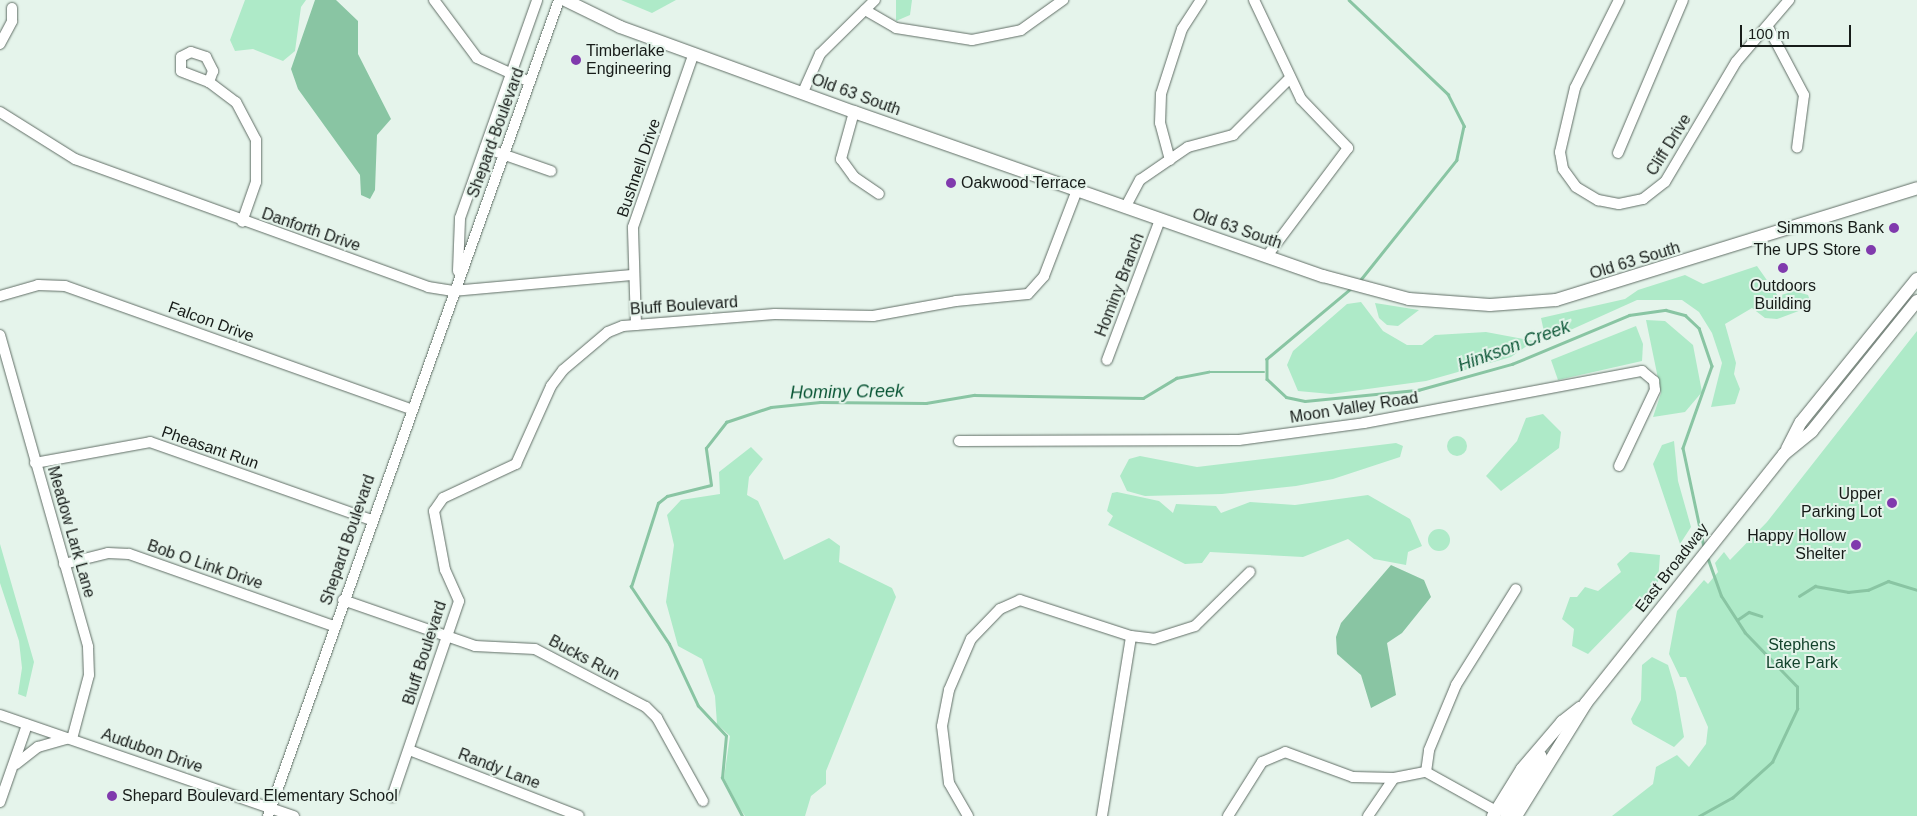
<!DOCTYPE html>
<html>
<head>
<meta charset="utf-8">
<style>
  body { margin:0 }
  #map { position:relative; width:1917px; height:816px; overflow:hidden; background:#e5f4eb; font-family:Helvetica,sans-serif }
  div>[style] { position:absolute }
  [style*='--x'] { left:calc(var(--x)*1px); top:calc(var(--y)*1px); width:calc(var(--w)*1px); rotate:calc(var(--a)*1deg) }
  .green>* { inset:0; background:#aeeac8 }
  .round { border-radius:50% }
  .water>* { inset:0; background:#89c5a3 }
  .stream>* { height:2.5px; margin:-1.25px; padding:0 1.25px; transform-origin:1.25px; border-radius:1.25px; background:#89c5a3 }
  .roads { filter:drop-shadow(0 0 1px #616e66) drop-shadow(0 0 1px #616e66) }
  .minor>* { height:10px; margin:-5px; padding:0 5px; transform-origin:5px; border-radius:5px; background:#fff }
  .major>* { height:12px; margin:-6px; padding:0 6px; transform-origin:6px; border-radius:6px; background:#fff }
  .dots>* { width:14px; height:14px; translate:-50% -50%; box-sizing:border-box; border:2px solid #e5f4eb; border-radius:50% }
  span { translate:-50% -50%; white-space:nowrap; text-align:center; line-height:1.15; -webkit-text-stroke:4px #e5f4eb; paint-order:stroke }
  .poi-label { font-size:16px; color:#171c19 }
  .left { translate:0 -50%; text-align:left }
  .right { translate:-100% -50%; text-align:right }
  .street-label { font-size:16px; color:#171c19 }
  .park-label { font-size:16px; color:#13432c }
  .water-label { font-size:18px; color:#0c5737; font-style:italic }
  .scale { position:absolute; left:1740px; top:25px; width:111px; height:22px; box-sizing:border-box; border:2px solid #171c19; border-top:0; padding-left:6px; font-size:15px; line-height:18px; white-space:nowrap; color:#171c19; -webkit-text-stroke:4px #e5f4eb; paint-order:stroke }
</style>
</head>
<body>
<div id="map">
  <div class="green">
    <div style="clip-path:polygon(245px 0,306px 0,301px 7px,295px 51px,283px 61px,253px 49px,235px 51px,230px 40px)"></div>
    <div style="clip-path:polygon(621px 0,676px 0,652px 13px)"></div>
    <div style="clip-path:polygon(896px 0,912px 0,910px 15px,896px 21px)"></div>
    <div style="clip-path:polygon(1757px 266px,1778px 296px,1794px 291px,1808px 295px,1812px 306px,1777px 319px,1765px 318px,1752px 308px,1725px 324px,1736px 363px,1734px 374px,1740px 389px,1735px 404px,1711px 407px,1722px 363px,1712px 333px,1699px 312px,1682px 300px,1637px 300px,1546px 341px,1541px 318px,1625px 299px,1638px 290px,1685px 275px,1703px 284px)"></div>
    <div style="clip-path:polygon(1361px 302px,1383px 331px,1407px 345px,1422px 345px,1435px 335px,1486px 332px,1534px 341px,1511px 357px,1426px 381px,1331px 394px,1298px 391px,1287px 365px,1293px 351px,1347px 304px)"></div>
    <div style="clip-path:polygon(1375px 303px,1419px 310px,1398px 326px,1387px 325px,1379px 318px)"></div>
    <div style="clip-path:polygon(1646px 320px,1665px 321px,1693px 345px,1702px 392px,1685px 412px,1653px 417px,1661px 393px)"></div>
    <div style="clip-path:polygon(1636px 326px,1643px 344px,1642px 361px,1558px 380px,1551px 360px)"></div>
    <div style="clip-path:polygon(1917px 331px,1917px 816px,1612px 816px,1653px 784px,1656px 767px,1677px 755px,1689px 767px,1706px 744px,1708px 727px,1686px 677px,1680px 677px,1669px 654px,1677px 611px,1704px 580px,1708px 584px,1718px 572px,1715px 563px,1724px 552px,1730px 560px,1767px 522px)"></div>
    <div style="clip-path:polygon(1543px 414px,1561px 432px,1559px 448px,1501px 491px,1486px 476px,1517px 441px,1526px 418px)"></div>
    <div class="round" style="left:1447px;top:436px;width:20px;height:20px"></div>
    <div style="clip-path:polygon(1674px 441px,1678px 481px,1691px 527px,1680px 544px,1653px 464px,1662px 445px)"></div>
    <div style="clip-path:polygon(1396px 443px,1403px 446px,1400px 457px,1333px 479px,1296px 486px,1222px 494px,1145px 496px,1127px 491px,1120px 476px,1129px 459px,1140px 456px,1197px 467px)"></div>
    <div style="clip-path:polygon(751px 447px,763px 459px,749px 477px,747px 495px,758px 501px,784px 560px,829px 538px,840px 546px,839px 562px,892px 588px,896px 597px,826px 771px,826px 784px,811px 796px,805px 816px,745px 816px,738px 806px,724px 778px,730px 736px,717px 724px,715px 696px,702px 659px,678px 646px,666px 602px,674px 545px,667px 515px,681px 500px,720px 494px,719px 472px)"></div>
    <div style="clip-path:polygon(1117px 492px,1159px 501px,1173px 513px,1176px 504px,1216px 506px,1221px 513px,1250px 502px,1295px 505px,1368px 495px,1410px 519px,1422px 546px,1408px 552px,1406px 565px,1374px 559px,1348px 539px,1303px 557px,1210px 552px,1202px 563px,1185px 564px,1108px 525px,1113px 516px,1107px 511px,1112px 493px)"></div>
    <div class="round" style="left:1428px;top:529px;width:22px;height:22px"></div>
    <div style="clip-path:polygon(0 544px,34px 662px,26px 697px,18px 694px,22px 668px,19px 641px,0 583px)"></div>
    <div style="clip-path:polygon(1630px 552px,1660px 555px,1658px 582px,1588px 654px,1572px 646px,1574px 629px,1562px 619px,1570px 597px,1577px 597px,1585px 587px,1598px 591px,1621px 572px,1617px 564px)"></div>
    <div style="clip-path:polygon(1652px 657px,1668px 665px,1676px 692px,1684px 737px,1674px 747px,1633px 724px,1631px 719px,1641px 700px,1642px 665px)"></div>
  </div>
  <div class="water">
    <div style="clip-path:polygon(315px 0,336px 0,358px 21px,358px 54px,391px 119px,377px 135px,375px 190px,370px 199px,361px 195px,360px 175px,298px 89px,291px 69px)"></div>
    <div style="clip-path:polygon(1391px 565px,1424px 580px,1431px 597px,1402px 633px,1387px 643px,1396px 695px,1371px 708px,1361px 675px,1337px 654px,1336px 637px,1341px 623px)"></div>
  </div>
  <div class="stream">
    <div style="--x:1349;--y:0;--w:137;--a:43.5"></div>
    <div style="--x:1448;--y:94;--w:36;--a:63"></div>
    <div style="--x:1464;--y:126;--w:35;--a:102"></div>
    <div style="--x:1457;--y:160;--w:155;--a:128.7"></div>
    <div style="--x:1352;--y:288;--w:111;--a:140.1"></div>
    <div style="--x:1267;--y:359;--w:20;--a:90"></div>
    <div style="--x:1267;--y:379;--w:26;--a:43"></div>
    <div style="--x:1286;--y:397;--w:19;--a:12"></div>
    <div style="--x:1305;--y:401;--w:114;--a:-5.6"></div>
    <div style="--x:1418;--y:390;--w:98;--a:-15.5"></div>
    <div style="--x:1512;--y:364;--w:127;--a:-22.7"></div>
    <div style="--x:1629;--y:315;--w:37;--a:-8"></div>
    <div style="--x:1666;--y:310;--w:20;--a:15"></div>
    <div style="--x:1685;--y:315;--w:19;--a:43"></div>
    <div style="--x:1699;--y:328;--w:40;--a:71.1"></div>
    <div style="--x:1712;--y:366;--w:87;--a:109.5"></div>
    <div style="--x:1683;--y:448;--w:101;--a:78"></div>
    <div style="--x:1799;--y:596;--w:19;--a:-32"></div>
    <div style="--x:1815;--y:586;--w:34;--a:10"></div>
    <div style="--x:1848;--y:592;--w:20;--a:-6"></div>
    <div style="--x:1868;--y:590;--w:22;--a:-24"></div>
    <div style="--x:1888;--y:581;--w:30;--a:17"></div>
    <div style="--x:1737;--y:620;--w:14;--a:-34"></div>
    <div style="--x:1749;--y:612;--w:13;--a:18"></div>
    <div style="--x:742;--y:816;--w:43;--a:-117.8"></div>
    <div style="--x:722;--y:778;--w:42;--a:-84.6"></div>
    <div style="--x:726;--y:736;--w:41;--a:-133"></div>
    <div style="--x:698;--y:706;--w:68;--a:-115.1"></div>
    <div style="--x:669;--y:644;--w:69;--a:-123.7"></div>
    <div style="--x:631;--y:587;--w:88;--a:-72.2"></div>
    <div style="--x:658;--y:503;--w:11;--a:-38"></div>
    <div style="--x:667;--y:496;--w:45;--a:-14"></div>
    <div style="--x:711;--y:485;--w:37;--a:-98"></div>
    <div style="--x:706;--y:448;--w:33;--a:-52"></div>
    <div style="--x:726;--y:422;--w:47;--a:-18.4"></div>
    <div style="--x:771;--y:407;--w:49;--a:-5.8"></div>
    <div style="--x:820;--y:402;--w:106;--a:0.5"></div>
    <div style="--x:926;--y:403;--w:49;--a:-9.5"></div>
    <div style="--x:974;--y:395;--w:169;--a:1"></div>
    <div style="--x:1143;--y:398;--w:39;--a:-31"></div>
    <div style="--x:1176;--y:378;--w:33;--a:-11"></div>
    <div style="--x:1208;--y:372;--w:56;--a:0"></div>
    <div style="--x:1699;--y:816;--w:38;--a:-29"></div>
    <div style="--x:1732;--y:798;--w:54;--a:-42"></div>
    <div style="--x:1772;--y:762;--w:59;--a:-64.7"></div>
    <div style="--x:1797;--y:709;--w:22;--a:-90"></div>
    <div style="--x:1797;--y:687;--w:75;--a:-133.9"></div>
    <div style="--x:1745;--y:633;--w:44;--a:-123"></div>
    <div style="--x:1721;--y:596;--w:41;--a:-109.7"></div>
  </div>
  <div class="roads">
    <div class="minor">
      <div style="--x:434;--y:0;--w:72;--a:53.4"></div>
      <div style="--x:477;--y:58;--w:58;--a:24.4"></div>
      <div style="--x:1254;--y:0;--w:110;--a:64.6"></div>
      <div style="--x:1301;--y:99;--w:68;--a:46.2"></div>
      <div style="--x:1348;--y:148;--w:135;--a:126.9"></div>
      <div style="--x:1619;--y:0;--w:98;--a:116.6"></div>
      <div style="--x:1575;--y:88;--w:66;--a:103.2"></div>
      <div style="--x:1560;--y:152;--w:17;--a:80"></div>
      <div style="--x:1563;--y:169;--w:22;--a:54"></div>
      <div style="--x:1576;--y:187;--w:26;--a:31"></div>
      <div style="--x:1598;--y:200;--w:21;--a:11"></div>
      <div style="--x:1619;--y:204;--w:25;--a:-12"></div>
      <div style="--x:1643;--y:199;--w:28;--a:-38"></div>
      <div style="--x:1665;--y:182;--w:139;--a:-59.4"></div>
      <div style="--x:1736;--y:62;--w:82;--a:-49.5"></div>
      <div style="--x:865;--y:10;--w:36;--a:30"></div>
      <div style="--x:896;--y:28;--w:77;--a:9"></div>
      <div style="--x:972;--y:40;--w:50;--a:-11.5"></div>
      <div style="--x:1021;--y:30;--w:52;--a:-35.5"></div>
      <div style="--x:1768;--y:27;--w:77;--a:62.1"></div>
      <div style="--x:1804;--y:95;--w:53;--a:97.5"></div>
      <div style="--x:0;--y:44;--w:26;--a:-62"></div>
      <div style="--x:12;--y:21;--w:13;--a:-90"></div>
      <div style="--x:209;--y:82;--w:30;--a:-159"></div>
      <div style="--x:181;--y:71;--w:14;--a:-90"></div>
      <div style="--x:181;--y:57;--w:11;--a:-27"></div>
      <div style="--x:191;--y:52;--w:16;--a:18"></div>
      <div style="--x:206;--y:57;--w:16;--a:63"></div>
      <div style="--x:213;--y:71;--w:12;--a:110"></div>
      <div style="--x:209;--y:82;--w:34;--a:37"></div>
      <div style="--x:236;--y:102;--w:43;--a:62.2"></div>
      <div style="--x:256;--y:140;--w:42;--a:90"></div>
      <div style="--x:256;--y:182;--w:42;--a:109.3"></div>
      <div style="--x:803;--y:92;--w:42;--a:-65.9"></div>
      <div style="--x:820;--y:54;--w:77;--a:-44.5"></div>
      <div style="--x:0;--y:112;--w:89;--a:32.1"></div>
      <div style="--x:75;--y:159;--w:375;--a:19.9"></div>
      <div style="--x:428;--y:287;--w:24;--a:9"></div>
      <div style="--x:452;--y:291;--w:181;--a:-5.1"></div>
      <div style="--x:854;--y:112;--w:49;--a:105.5"></div>
      <div style="--x:841;--y:159;--w:22;--a:54"></div>
      <div style="--x:854;--y:177;--w:30;--a:34"></div>
      <div style="--x:485;--y:148;--w:70;--a:19.2"></div>
      <div style="--x:1618;--y:153;--w:166;--a:-67"></div>
      <div style="--x:1170;--y:160;--w:38;--a:-105"></div>
      <div style="--x:1160;--y:123;--w:29;--a:-88"></div>
      <div style="--x:1161;--y:94;--w:68;--a:-72.1"></div>
      <div style="--x:1182;--y:29;--w:35;--a:-57"></div>
      <div style="--x:1126;--y:206;--w:30;--a:-62"></div>
      <div style="--x:1140;--y:180;--w:58;--a:-34.5"></div>
      <div style="--x:1188;--y:147;--w:47;--a:-14.9"></div>
      <div style="--x:1233;--y:135;--w:79;--a:-45"></div>
      <div style="--x:458;--y:271;--w:53;--a:-87.8"></div>
      <div style="--x:460;--y:218;--w:231;--a:-70.5"></div>
      <div style="--x:0;--y:296;--w:40;--a:-16"></div>
      <div style="--x:38;--y:285;--w:27;--a:2"></div>
      <div style="--x:65;--y:286;--w:367;--a:19.6"></div>
      <div style="--x:636;--y:325;--w:98;--a:-91.8"></div>
      <div style="--x:633;--y:227;--w:184;--a:-70.7"></div>
      <div style="--x:0;--y:335;--w:324;--a:74.2"></div>
      <div style="--x:88;--y:647;--w:28;--a:88"></div>
      <div style="--x:89;--y:675;--w:66;--a:104.9"></div>
      <div style="--x:1107;--y:360;--w:150;--a:-69.3"></div>
      <div style="--x:959;--y:441;--w:280;--a:-0.2"></div>
      <div style="--x:1239;--y:440;--w:126;--a:-7.7"></div>
      <div style="--x:1364;--y:423;--w:283;--a:-10.6"></div>
      <div style="--x:1642;--y:371;--w:16;--a:40"></div>
      <div style="--x:1654;--y:381;--w:9;--a:84"></div>
      <div style="--x:1655;--y:390;--w:84;--a:115.3"></div>
      <div style="--x:35;--y:463;--w:117;--a:-10.3"></div>
      <div style="--x:150;--y:442;--w:234;--a:19.4"></div>
      <div style="--x:64;--y:564;--w:45;--a:-14"></div>
      <div style="--x:108;--y:553;--w:21;--a:3"></div>
      <div style="--x:129;--y:554;--w:217;--a:19.4"></div>
      <div style="--x:343;--y:600;--w:140;--a:19.2"></div>
      <div style="--x:475;--y:646;--w:60;--a:2.9"></div>
      <div style="--x:535;--y:649;--w:125;--a:27.6"></div>
      <div style="--x:646;--y:707;--w:16;--a:45"></div>
      <div style="--x:657;--y:718;--w:95;--a:61"></div>
      <div style="--x:0;--y:715;--w:311;--a:19"></div>
      <div style="--x:409;--y:750;--w:182;--a:21.2"></div>
      <div style="--x:16;--y:764;--w:28;--a:-38"></div>
      <div style="--x:38;--y:747;--w:32;--a:-16"></div>
      <div style="--x:1426;--y:772;--w:22;--a:-82"></div>
      <div style="--x:1429;--y:750;--w:70;--a:-67.4"></div>
      <div style="--x:1456;--y:685;--w:113;--a:-58"></div>
      <div style="--x:392;--y:797;--w:207;--a:-71.1"></div>
      <div style="--x:459;--y:601;--w:34;--a:-114"></div>
      <div style="--x:445;--y:570;--w:60;--a:-100.6"></div>
      <div style="--x:434;--y:511;--w:16;--a:-55"></div>
      <div style="--x:443;--y:498;--w:81;--a:-25"></div>
      <div style="--x:516;--y:464;--w:85;--a:-65.8"></div>
      <div style="--x:551;--y:386;--w:20;--a:-53"></div>
      <div style="--x:563;--y:370;--w:59;--a:-40.2"></div>
      <div style="--x:608;--y:332;--w:16;--a:-22"></div>
      <div style="--x:623;--y:326;--w:152;--a:-4.5"></div>
      <div style="--x:775;--y:314;--w:98;--a:1.2"></div>
      <div style="--x:873;--y:316;--w:84;--a:-10.2"></div>
      <div style="--x:956;--y:301;--w:72;--a:-5.6"></div>
      <div style="--x:1028;--y:294;--w:24;--a:-48"></div>
      <div style="--x:1044;--y:276;--w:92;--a:-69"></div>
      <div style="--x:0;--y:802;--w:82;--a:-70.7"></div>
      <div style="--x:268;--y:816;--w:866;--a:-70.37"></div>
      <div style="--x:968;--y:816;--w:38;--a:-120"></div>
      <div style="--x:949;--y:783;--w:57;--a:-97"></div>
      <div style="--x:942;--y:726;--w:37;--a:-79"></div>
      <div style="--x:949;--y:690;--w:56;--a:-66.7"></div>
      <div style="--x:971;--y:639;--w:42;--a:-46"></div>
      <div style="--x:1000;--y:609;--w:22;--a:-24"></div>
      <div style="--x:1020;--y:600;--w:117;--a:18"></div>
      <div style="--x:1102;--y:816;--w:182;--a:-80.8"></div>
      <div style="--x:1131;--y:636;--w:23;--a:7"></div>
      <div style="--x:1154;--y:639;--w:43;--a:-17.6"></div>
      <div style="--x:1195;--y:626;--w:77;--a:-44.5"></div>
      <div style="--x:1228;--y:816;--w:64;--a:-57.8"></div>
      <div style="--x:1262;--y:762;--w:25;--a:-23"></div>
      <div style="--x:1285;--y:752;--w:72;--a:20.2"></div>
      <div style="--x:1353;--y:777;--w:41;--a:1.4"></div>
      <div style="--x:1394;--y:778;--w:33;--a:-11"></div>
      <div style="--x:1426;--y:772;--w:80;--a:29.1"></div>
      <div style="--x:1368;--y:816;--w:46;--a:-55.6"></div>
    </div>
    <div class="major">
      <div style="--x:565;--y:0;--w:61;--a:26.1"></div>
      <div style="--x:620;--y:27;--w:249;--a:20"></div>
      <div style="--x:854;--y:112;--w:497;--a:19.3"></div>
      <div style="--x:1323;--y:276;--w:89;--a:15"></div>
      <div style="--x:1409;--y:299;--w:81;--a:4.2"></div>
      <div style="--x:1490;--y:305;--w:66;--a:-4.3"></div>
      <div style="--x:1556;--y:300;--w:378;--a:-17.2"></div>
      <div style="--x:1787;--y:449;--w:30;--a:-63"></div>
      <div style="--x:1801;--y:422;--w:184;--a:-51"></div>
      <div style="--x:1493;--y:816;--w:55;--a:-58.3"></div>
      <div style="--x:1522;--y:769;--w:62;--a:-49.6"></div>
      <div style="--x:1562;--y:722;--w:23;--a:-38"></div>
      <div style="--x:1506;--y:816;--w:69;--a:-59.7"></div>
      <div style="--x:1516;--y:816;--w:133;--a:-58.2"></div>
      <div style="--x:1586;--y:703;--w:318;--a:-51.5"></div>
      <div style="--x:1784;--y:454;--w:36;--a:-39"></div>
      <div style="--x:1812;--y:431;--w:167;--a:-51.1"></div>
    </div>
  </div>
  <div class="dots">
    <div style="left:576px;top:60px;background:#803aad"></div>
    <div style="left:951px;top:183px;background:#803aad"></div>
    <div style="left:1894px;top:228px;background:#803aad"></div>
    <div style="left:1871px;top:250px;background:#803aad"></div>
    <div style="left:1783px;top:268px;background:#803aad"></div>
    <div style="left:1892px;top:503px;background:#803aad"></div>
    <div style="left:1856px;top:545px;background:#803aad"></div>
    <div style="left:112px;top:796px;background:#803aad"></div>
  </div>
  <div class="poi-label">
    <span class="left" style="left:586px;top:60px">Timberlake<br>Engineering</span>
    <span class="left" style="left:961px;top:183px">Oakwood Terrace</span>
    <span class="right" style="left:1884px;top:228px">Simmons Bank</span>
    <span class="right" style="left:1861px;top:250px">The UPS Store</span>
    <span style="left:1783px;top:295px">Outdoors<br>Building</span>
    <span class="right" style="left:1882px;top:503px">Upper<br>Parking Lot</span>
    <span class="right" style="left:1846px;top:545px">Happy Hollow<br>Shelter</span>
    <span class="left" style="left:122px;top:796px">Shepard Boulevard Elementary School</span>
  </div>
  <div class="street-label">
    <span style="left:856px;top:95px;rotate:20deg">Old 63 South</span>
    <span style="left:496px;top:133px;rotate:-70deg">Shepard Boulevard</span>
    <span style="left:1669px;top:145px;rotate:-58deg">Cliff Drive</span>
    <span style="left:639px;top:168px;rotate:-71deg">Bushnell Drive</span>
    <span style="left:1237px;top:229px;rotate:19deg">Old 63 South</span>
    <span style="left:311px;top:230px;rotate:19deg">Danforth Drive</span>
    <span style="left:1635px;top:261px;rotate:-17deg">Old 63 South</span>
    <span style="left:1120px;top:285px;rotate:-69deg">Hominy Branch</span>
    <span style="left:684px;top:306px;rotate:-4deg">Bluff Boulevard</span>
    <span style="left:211px;top:322px;rotate:20deg">Falcon Drive</span>
    <span style="left:1354px;top:408px;rotate:-9deg">Moon Valley Road</span>
    <span style="left:210px;top:448px;rotate:19deg">Pheasant Run</span>
    <span style="left:71px;top:532px;rotate:74deg">Meadow Lark Lane</span>
    <span style="left:348px;top:540px;rotate:-71deg">Shepard Boulevard</span>
    <span style="left:205px;top:565px;rotate:19deg">Bob O Link Drive</span>
    <span style="left:1672px;top:568px;rotate:-52deg">East Broadway</span>
    <span style="left:425px;top:653px;rotate:-72deg">Bluff Boulevard</span>
    <span style="left:584px;top:658px;rotate:28deg">Bucks Run</span>
    <span style="left:152px;top:751px;rotate:19deg">Audubon Drive</span>
    <span style="left:499px;top:769px;rotate:21deg">Randy Lane</span>
  </div>
  <div class="park-label">
    <span style="left:1802px;top:654px">Stephens<br>Lake Park</span>
  </div>
  <div class="water-label">
    <span style="left:1514px;top:346px;rotate:-20deg">Hinkson Creek</span>
    <span style="left:847px;top:392px;rotate:-1deg">Hominy Creek</span>
  </div>
  <div class="scale">100 m</div>
</div>
</body>
</html>
